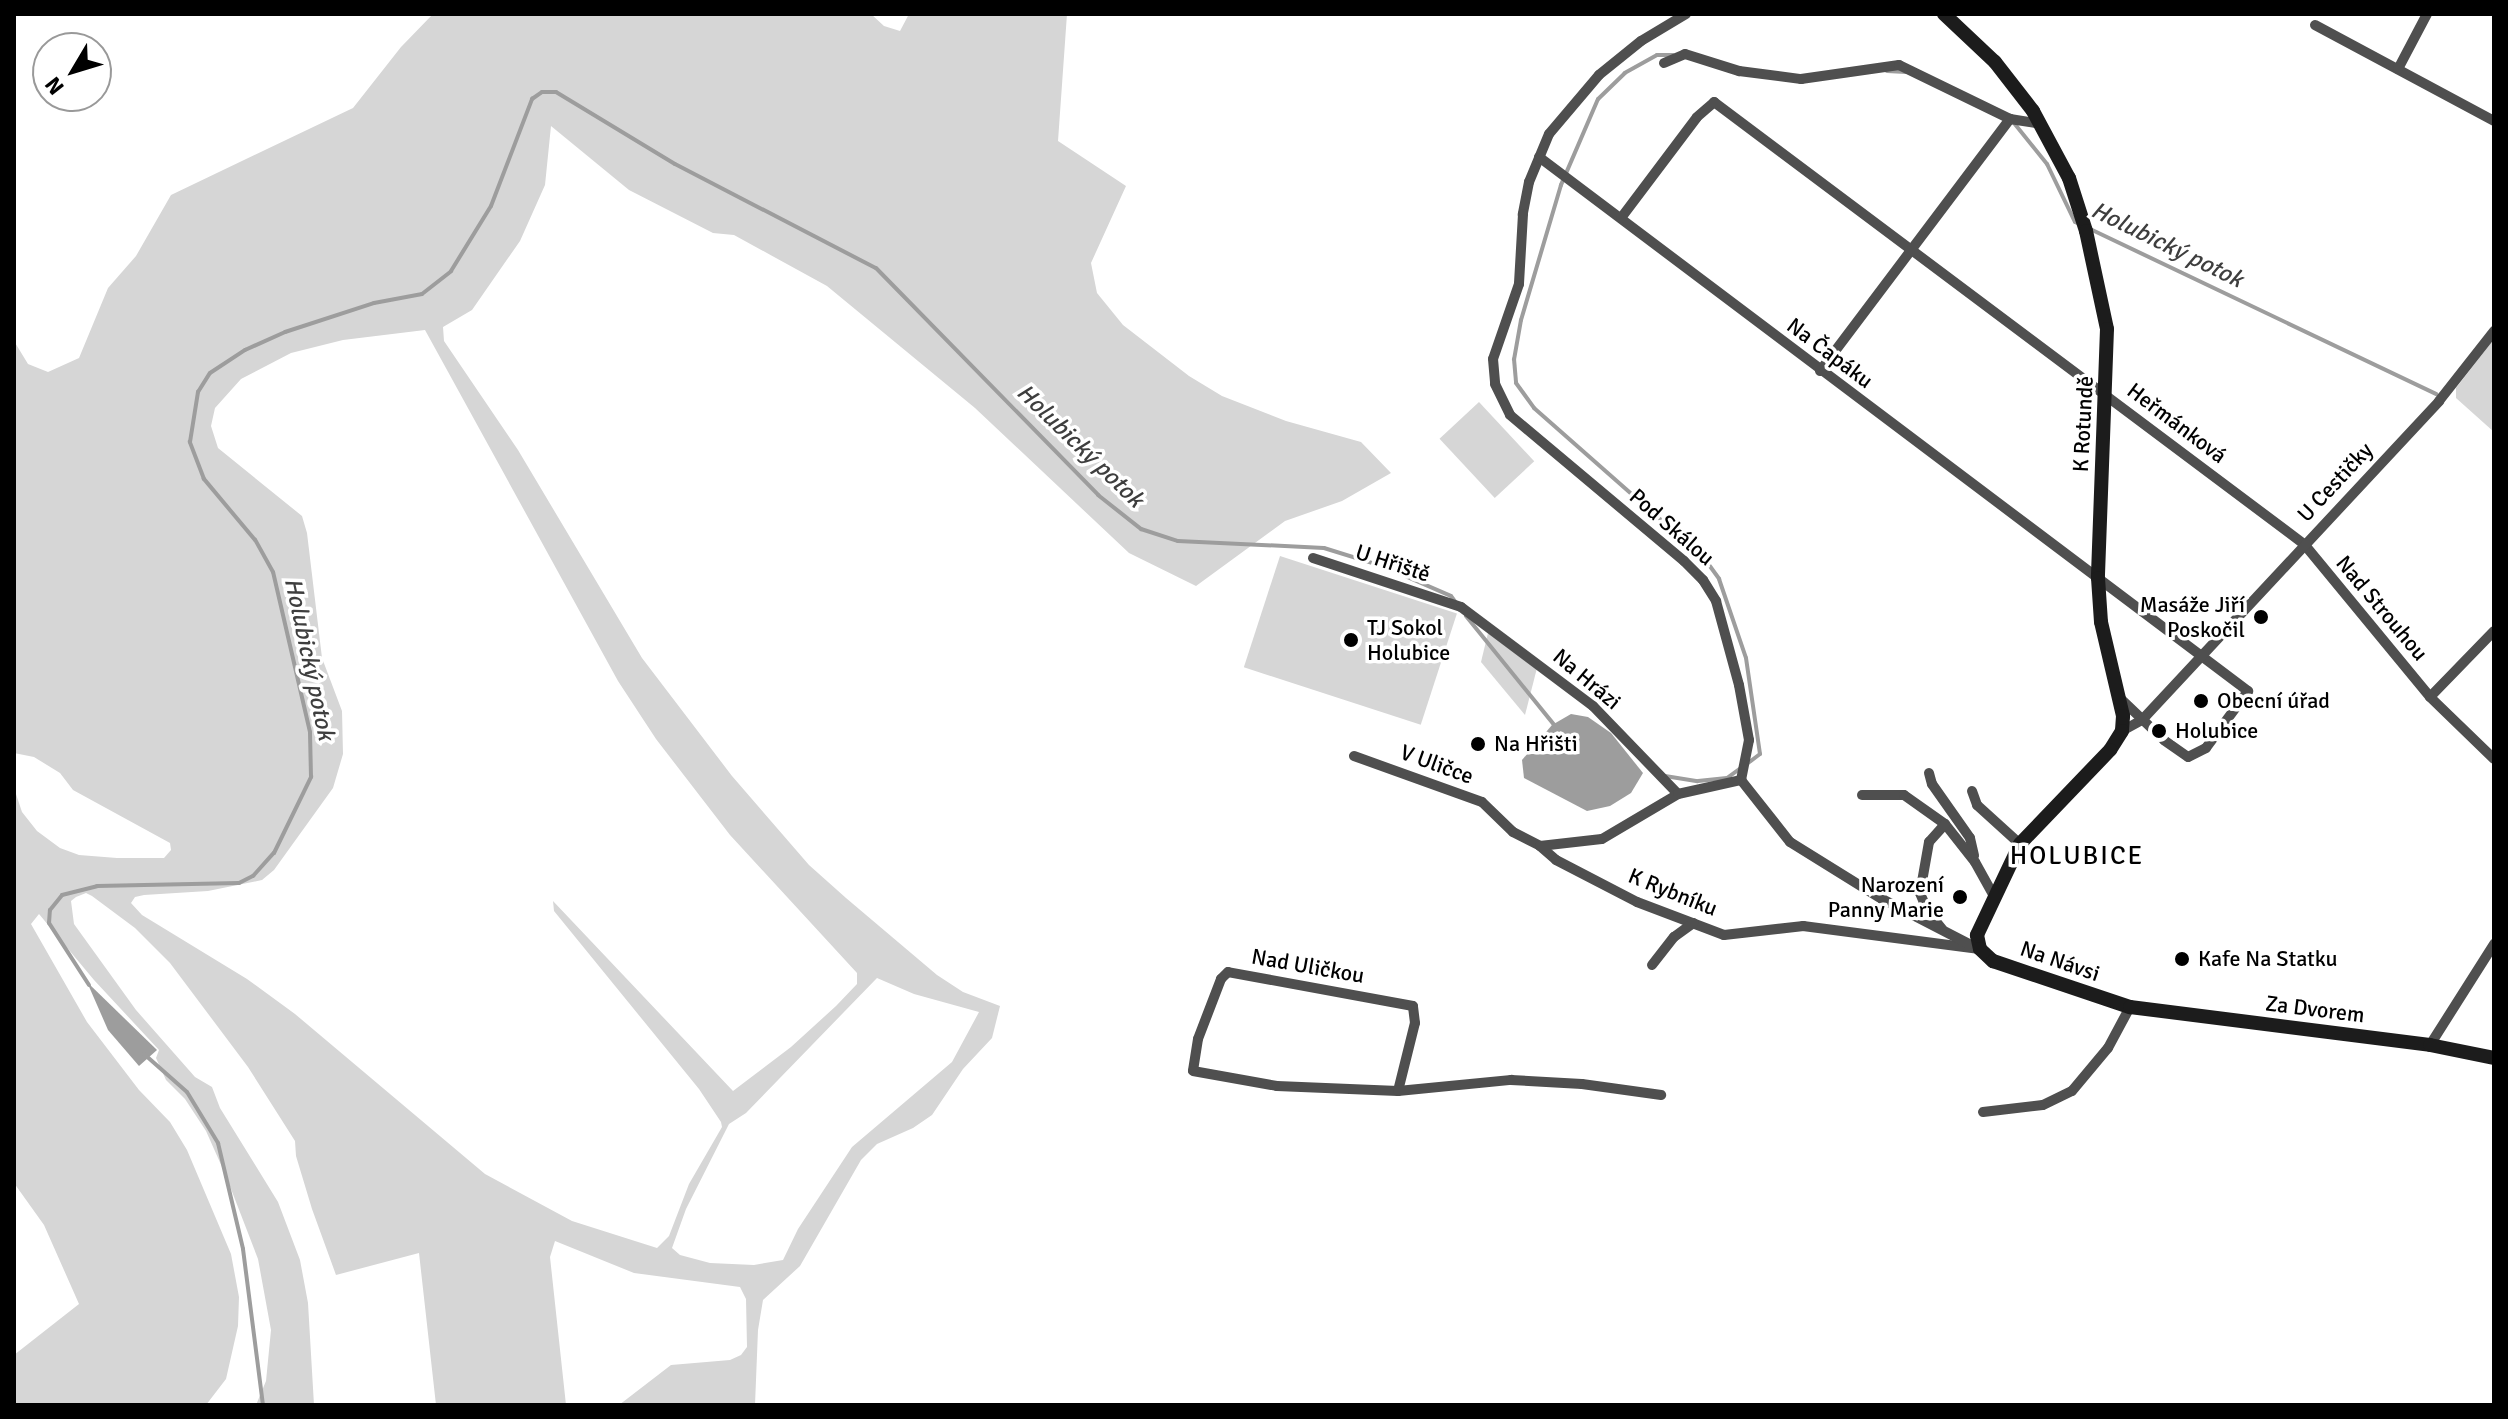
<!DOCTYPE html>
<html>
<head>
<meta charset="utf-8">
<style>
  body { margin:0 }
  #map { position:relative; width:2508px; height:1419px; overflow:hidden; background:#fff; font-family:Signika,sans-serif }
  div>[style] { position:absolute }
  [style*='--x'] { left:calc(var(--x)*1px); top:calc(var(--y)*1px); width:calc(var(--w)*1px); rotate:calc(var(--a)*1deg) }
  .green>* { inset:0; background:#d6d6d6; transform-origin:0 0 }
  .water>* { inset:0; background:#9d9d9d }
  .stream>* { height:4px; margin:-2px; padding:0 2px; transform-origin:2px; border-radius:2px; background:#9d9d9d }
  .street>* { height:10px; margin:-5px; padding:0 5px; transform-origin:5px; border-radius:5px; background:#4f4f4f }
  .secondary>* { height:14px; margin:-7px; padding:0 7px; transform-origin:7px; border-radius:7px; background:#1c1c1c }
  .dots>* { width:22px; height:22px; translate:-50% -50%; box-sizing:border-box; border:4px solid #fff; border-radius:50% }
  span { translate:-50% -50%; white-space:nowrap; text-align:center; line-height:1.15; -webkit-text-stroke:7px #fff; paint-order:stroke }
  .street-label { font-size:22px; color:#000 }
  .poi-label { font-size:22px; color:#000 }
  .right { translate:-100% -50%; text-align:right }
  .left { translate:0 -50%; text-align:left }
  .water-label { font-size:24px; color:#3e3e3e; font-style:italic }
  .quarter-label { font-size:26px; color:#000; letter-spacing:2px }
  .frame { position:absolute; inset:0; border:16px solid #000; pointer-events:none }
  .north { position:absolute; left:32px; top:32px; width:80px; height:80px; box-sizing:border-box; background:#fff; border:2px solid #999; border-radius:50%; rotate:232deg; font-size:22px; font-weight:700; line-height:32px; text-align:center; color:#000 }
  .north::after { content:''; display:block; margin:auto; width:28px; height:36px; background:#000; clip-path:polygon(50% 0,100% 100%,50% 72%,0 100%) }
</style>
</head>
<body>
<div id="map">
  <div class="green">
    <div style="clip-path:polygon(evenodd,433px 14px,871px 14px,884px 26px,900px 31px,909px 14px,1067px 14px,1058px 141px,1126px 186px,1091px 263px,1097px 293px,1123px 325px,1189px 376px,1222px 396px,1286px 421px,1361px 442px,1391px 473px,1342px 501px,1285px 521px,1196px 586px,1129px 553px,975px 408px,827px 286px,734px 235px,713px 233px,629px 190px,551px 126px,545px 185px,520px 241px,472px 310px,443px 327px,444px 341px,518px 450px,642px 658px,732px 776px,809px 865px,846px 898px,937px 975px,963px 992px,1000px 1006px,992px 1038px,963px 1069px,932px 1115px,913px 1128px,877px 1144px,861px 1160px,800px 1266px,763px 1300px,758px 1330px,755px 1405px,619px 1405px,671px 1365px,730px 1360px,741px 1355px,747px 1347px,746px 1299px,740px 1287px,634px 1273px,555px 1241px,550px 1257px,566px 1405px,436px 1405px,419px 1253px,336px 1275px,312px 1209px,296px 1156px,295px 1141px,248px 1067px,170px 963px,135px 928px,92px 896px,86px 893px,76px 897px,71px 901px,74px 924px,136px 1010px,195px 1077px,212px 1087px,220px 1108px,278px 1202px,300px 1260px,308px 1303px,314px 1405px,256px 1405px,266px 1381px,271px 1330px,258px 1259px,226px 1176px,206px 1131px,185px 1099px,166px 1080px,156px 1058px,159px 1050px,94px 980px,39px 914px,31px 924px,87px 1022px,139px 1090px,170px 1122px,187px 1150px,231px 1254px,239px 1297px,238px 1326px,226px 1379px,206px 1405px,14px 1405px,14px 1355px,79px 1304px,44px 1225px,14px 1183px,14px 788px,22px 812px,37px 831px,60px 848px,79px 855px,117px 858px,164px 858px,171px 850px,170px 843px,73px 790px,60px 773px,34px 757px,14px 753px,14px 341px,28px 364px,48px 372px,79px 358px,108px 288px,136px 256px,171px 195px,353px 108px,401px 47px,433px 14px,425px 330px,618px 681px,656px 739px,730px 835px,857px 973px,857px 984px,836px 1006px,791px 1047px,733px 1091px,553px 901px,554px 911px,699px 1089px,721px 1122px,722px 1127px,689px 1184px,669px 1236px,657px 1248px,572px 1221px,485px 1174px,295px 1014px,247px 979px,142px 915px,131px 903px,135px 897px,144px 895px,208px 891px,262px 880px,274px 870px,333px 788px,343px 754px,342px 711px,322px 658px,307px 533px,302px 516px,218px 448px,211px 426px,215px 408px,241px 379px,291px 353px,343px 340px,425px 330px,433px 14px,877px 978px,914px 994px,979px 1012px,952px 1062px,852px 1147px,798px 1229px,783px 1260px,754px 1265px,710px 1263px,680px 1255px,672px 1248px,686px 1209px,729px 1124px,746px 1113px,877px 978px)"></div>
    <div style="clip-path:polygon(2494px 339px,2494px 432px,2456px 398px,2456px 388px)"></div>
    <div style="left:1479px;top:402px;width:81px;height:54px;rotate:47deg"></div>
    <div style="left:1280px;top:556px;width:186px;height:117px;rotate:18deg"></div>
    <div style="clip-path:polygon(1488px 633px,1537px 668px,1525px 715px,1481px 662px)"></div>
  </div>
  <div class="water">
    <div style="clip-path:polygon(1571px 714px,1588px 717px,1611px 733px,1643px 773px,1631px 793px,1610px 806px,1587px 811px,1524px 778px,1522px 760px,1552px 725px)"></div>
    <div style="clip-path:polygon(87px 982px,157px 1050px,139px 1066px,108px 1030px)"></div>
  </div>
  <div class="stream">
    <div style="--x:1673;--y:55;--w:16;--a:180"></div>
    <div style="--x:1657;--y:55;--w:37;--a:151"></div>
    <div style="--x:1625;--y:73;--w:37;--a:136"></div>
    <div style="--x:1598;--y:99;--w:94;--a:113.3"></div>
    <div style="--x:1561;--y:185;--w:141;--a:106.5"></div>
    <div style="--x:1521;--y:320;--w:40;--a:100"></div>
    <div style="--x:1514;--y:359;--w:24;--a:85"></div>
    <div style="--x:1516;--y:383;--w:31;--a:54"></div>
    <div style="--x:1534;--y:408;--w:227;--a:41.4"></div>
    <div style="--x:1704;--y:558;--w:26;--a:54"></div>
    <div style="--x:1719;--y:579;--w:83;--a:71.1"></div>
    <div style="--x:1746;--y:658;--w:97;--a:81.7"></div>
    <div style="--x:1760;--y:754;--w:15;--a:143"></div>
    <div style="--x:1887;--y:71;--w:19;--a:3"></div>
    <div style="--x:2014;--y:123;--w:53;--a:51.2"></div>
    <div style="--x:2047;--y:164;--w:64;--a:64.2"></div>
    <div style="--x:2075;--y:222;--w:5;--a:22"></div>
    <div style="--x:2088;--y:228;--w:386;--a:25.5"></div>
    <div style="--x:1466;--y:616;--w:143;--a:51"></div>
    <div style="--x:1665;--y:776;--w:33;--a:9"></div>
    <div style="--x:1698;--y:781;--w:29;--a:-6"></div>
    <div style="--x:1727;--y:778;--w:17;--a:-36"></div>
    <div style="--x:89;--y:985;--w:74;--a:-122.8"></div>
    <div style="--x:49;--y:923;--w:13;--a:-86"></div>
    <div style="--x:50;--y:910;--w:19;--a:-51"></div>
    <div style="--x:62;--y:895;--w:36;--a:-14"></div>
    <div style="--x:97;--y:886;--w:142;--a:-1.2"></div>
    <div style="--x:239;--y:883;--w:16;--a:-27"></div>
    <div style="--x:253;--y:876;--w:31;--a:-48"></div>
    <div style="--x:274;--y:853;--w:85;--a:-64"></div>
    <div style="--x:311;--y:777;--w:45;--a:-91.3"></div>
    <div style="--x:310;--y:732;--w:164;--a:-103"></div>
    <div style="--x:273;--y:572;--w:37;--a:-119"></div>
    <div style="--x:255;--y:540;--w:80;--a:-129.9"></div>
    <div style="--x:204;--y:479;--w:40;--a:-111"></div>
    <div style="--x:190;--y:442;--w:51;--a:-80.9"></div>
    <div style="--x:198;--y:392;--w:22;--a:-58"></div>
    <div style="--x:210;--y:373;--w:42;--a:-33.3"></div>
    <div style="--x:245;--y:350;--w:44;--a:-24.2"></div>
    <div style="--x:285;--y:332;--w:94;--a:-18"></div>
    <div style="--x:374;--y:303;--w:49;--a:-10.6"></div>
    <div style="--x:422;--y:294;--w:37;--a:-38"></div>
    <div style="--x:451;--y:271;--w:76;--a:-58.4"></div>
    <div style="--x:491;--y:206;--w:115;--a:-69"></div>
    <div style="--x:532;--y:99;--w:12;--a:-35"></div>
    <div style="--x:542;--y:92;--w:14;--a:0"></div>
    <div style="--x:556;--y:92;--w:139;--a:31.2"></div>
    <div style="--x:675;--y:164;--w:226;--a:27.4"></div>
    <div style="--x:876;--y:268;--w:318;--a:45.6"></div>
    <div style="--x:1098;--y:495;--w:55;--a:38.3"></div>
    <div style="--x:1141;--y:529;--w:39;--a:18"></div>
    <div style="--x:1178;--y:541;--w:146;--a:2.7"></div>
    <div style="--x:1324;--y:548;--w:61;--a:17.2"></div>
    <div style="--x:1382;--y:566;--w:75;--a:23.5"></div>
    <div style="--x:1451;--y:596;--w:9;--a:54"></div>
    <div style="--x:144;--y:1054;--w:57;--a:41.5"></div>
    <div style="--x:187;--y:1092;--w:60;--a:58.7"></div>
    <div style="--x:218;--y:1143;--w:109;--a:76.7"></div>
    <div style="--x:243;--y:1249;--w:157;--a:82.7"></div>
  </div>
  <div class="street">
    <div style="--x:1686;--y:14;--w:52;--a:149"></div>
    <div style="--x:1641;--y:41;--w:54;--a:141"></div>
    <div style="--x:1599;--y:75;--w:77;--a:130.3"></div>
    <div style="--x:1549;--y:134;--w:52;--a:112.6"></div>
    <div style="--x:1529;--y:182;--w:33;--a:101"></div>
    <div style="--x:1523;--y:214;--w:70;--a:93.3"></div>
    <div style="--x:1519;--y:284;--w:79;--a:109.1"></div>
    <div style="--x:1493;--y:359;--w:25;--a:85"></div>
    <div style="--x:1495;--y:384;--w:34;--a:64"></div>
    <div style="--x:1510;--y:415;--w:227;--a:40"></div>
    <div style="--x:1684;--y:561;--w:27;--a:45"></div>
    <div style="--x:1703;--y:580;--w:25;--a:58"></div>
    <div style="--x:1716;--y:601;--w:87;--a:74.7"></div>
    <div style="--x:1739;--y:685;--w:56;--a:79.7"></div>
    <div style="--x:1749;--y:740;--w:41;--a:101.3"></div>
    <div style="--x:2315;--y:25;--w:203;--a:28.2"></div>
    <div style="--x:1664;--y:63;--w:23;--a:-23"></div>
    <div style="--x:1685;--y:54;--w:57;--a:17.5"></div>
    <div style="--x:1739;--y:71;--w:63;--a:7.4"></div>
    <div style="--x:1801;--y:79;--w:99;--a:-8.1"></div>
    <div style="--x:1899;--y:65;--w:123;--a:25.9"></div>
    <div style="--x:2010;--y:119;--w:31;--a:9"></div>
    <div style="--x:2398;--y:69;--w:62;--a:-62.2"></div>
    <div style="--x:1539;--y:157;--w:888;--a:36.99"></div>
    <div style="--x:2248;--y:691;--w:71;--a:126.4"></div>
    <div style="--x:2206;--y:748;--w:20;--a:153"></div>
    <div style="--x:2188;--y:757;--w:29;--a:-145"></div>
    <div style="--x:2164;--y:740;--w:59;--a:-136.4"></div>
    <div style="--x:1621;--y:218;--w:126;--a:-53"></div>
    <div style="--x:1697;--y:117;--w:23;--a:-41"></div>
    <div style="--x:1714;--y:102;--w:737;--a:36.84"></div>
    <div style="--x:2304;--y:544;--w:198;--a:50.5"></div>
    <div style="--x:2430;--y:697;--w:89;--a:44.1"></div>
    <div style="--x:1820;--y:371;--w:316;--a:-53"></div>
    <div style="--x:1313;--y:558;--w:156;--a:18.3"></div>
    <div style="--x:1461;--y:607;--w:165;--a:36.9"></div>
    <div style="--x:1593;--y:706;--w:122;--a:46"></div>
    <div style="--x:2430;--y:697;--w:92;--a:-45.9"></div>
    <div style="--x:2122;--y:731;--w:23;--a:-29"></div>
    <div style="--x:2142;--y:720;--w:436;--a:-47"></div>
    <div style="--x:2439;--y:401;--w:89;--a:-51.8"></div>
    <div style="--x:1354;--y:756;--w:136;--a:19.8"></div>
    <div style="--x:1482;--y:802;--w:43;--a:44.1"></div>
    <div style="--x:1513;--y:832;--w:30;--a:27"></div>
    <div style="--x:1540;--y:846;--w:21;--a:41"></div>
    <div style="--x:1556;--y:860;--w:91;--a:27.4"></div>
    <div style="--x:1637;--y:902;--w:93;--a:20.8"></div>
    <div style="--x:1724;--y:935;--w:80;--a:-6.5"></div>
    <div style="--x:1803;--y:926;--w:178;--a:7.4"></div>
    <div style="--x:1929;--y:773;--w:11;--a:75"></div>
    <div style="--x:1932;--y:784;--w:66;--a:54.9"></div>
    <div style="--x:1970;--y:838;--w:18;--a:77"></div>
    <div style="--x:1741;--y:780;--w:79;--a:51.7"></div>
    <div style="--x:1790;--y:842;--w:108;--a:31.8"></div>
    <div style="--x:1882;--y:899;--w:98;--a:27.3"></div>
    <div style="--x:1972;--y:791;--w:15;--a:70"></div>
    <div style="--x:1977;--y:805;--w:58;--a:42.2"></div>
    <div style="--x:1862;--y:795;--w:42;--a:0"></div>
    <div style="--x:1904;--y:795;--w:50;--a:35.3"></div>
    <div style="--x:1945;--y:824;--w:48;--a:51.7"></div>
    <div style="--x:1975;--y:862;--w:41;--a:60.9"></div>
    <div style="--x:1540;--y:846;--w:62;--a:-6.4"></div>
    <div style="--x:1602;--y:839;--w:88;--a:-30.6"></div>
    <div style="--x:1678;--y:794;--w:65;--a:-12.5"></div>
    <div style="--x:1942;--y:929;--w:22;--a:-129"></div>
    <div style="--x:1928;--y:912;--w:21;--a:-113"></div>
    <div style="--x:1920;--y:893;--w:52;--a:-80"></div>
    <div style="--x:1929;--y:842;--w:24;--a:-48"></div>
    <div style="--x:1652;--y:965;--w:36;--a:-52"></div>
    <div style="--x:1674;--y:937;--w:24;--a:-36"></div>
    <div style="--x:2430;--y:1045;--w:120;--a:-57.6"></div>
    <div style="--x:1398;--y:1091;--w:70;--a:-76"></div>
    <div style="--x:1415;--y:1023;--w:17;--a:-97"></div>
    <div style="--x:1413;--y:1006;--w:188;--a:-169.6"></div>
    <div style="--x:1228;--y:972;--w:10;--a:135"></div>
    <div style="--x:1221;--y:979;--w:64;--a:111"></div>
    <div style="--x:1198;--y:1039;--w:32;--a:99"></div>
    <div style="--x:1193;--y:1071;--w:85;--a:10.1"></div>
    <div style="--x:1277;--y:1086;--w:121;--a:2.4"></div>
    <div style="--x:1398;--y:1091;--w:114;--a:-5.6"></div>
    <div style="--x:1511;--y:1080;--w:71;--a:3.2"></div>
    <div style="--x:1582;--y:1084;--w:80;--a:7.9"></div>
    <div style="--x:1983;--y:1112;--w:60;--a:-6.7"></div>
    <div style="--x:2043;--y:1105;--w:32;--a:-26"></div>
    <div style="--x:2072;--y:1091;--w:56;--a:-50.1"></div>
    <div style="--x:2108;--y:1048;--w:47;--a:-61.8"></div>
  </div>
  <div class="secondary">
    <div style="--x:1944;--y:14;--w:70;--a:43.3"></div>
    <div style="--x:1995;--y:62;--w:62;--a:52.2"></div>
    <div style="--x:2033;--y:111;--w:76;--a:61.8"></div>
    <div style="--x:2069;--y:178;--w:56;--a:72.2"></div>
    <div style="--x:2086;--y:231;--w:100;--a:77.9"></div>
    <div style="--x:2107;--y:329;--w:249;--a:92.1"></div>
    <div style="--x:2098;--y:578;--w:44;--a:86.1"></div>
    <div style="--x:2101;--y:622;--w:97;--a:76.8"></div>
    <div style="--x:2123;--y:716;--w:15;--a:94"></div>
    <div style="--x:2122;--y:731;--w:22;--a:122"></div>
    <div style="--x:2110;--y:750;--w:130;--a:133.8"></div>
    <div style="--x:2020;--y:844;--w:101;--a:115.3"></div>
    <div style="--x:1977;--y:935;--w:14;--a:78"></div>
    <div style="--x:1980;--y:949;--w:18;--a:43"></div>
    <div style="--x:1993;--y:961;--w:145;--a:18.6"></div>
    <div style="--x:2130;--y:1007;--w:302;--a:7.2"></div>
    <div style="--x:2430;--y:1045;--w:65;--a:11.5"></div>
  </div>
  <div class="dots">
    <div style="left:2261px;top:617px;background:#000"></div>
    <div style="left:1351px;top:640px;background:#000"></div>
    <div style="left:2201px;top:701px;background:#000"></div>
    <div style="left:2159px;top:731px;background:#000"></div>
    <div style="left:1478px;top:744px;background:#000"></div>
    <div style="left:1960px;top:897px;background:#000"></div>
    <div style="left:2182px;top:959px;background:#000"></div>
  </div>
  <div class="street-label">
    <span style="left:1830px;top:353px;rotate:37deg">Na Čapáku</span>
    <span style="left:2177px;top:423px;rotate:37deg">Heřmánková</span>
    <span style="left:2083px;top:424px;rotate:-87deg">K Rotundě</span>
    <span style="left:2335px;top:482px;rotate:-47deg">U Cestičky</span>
    <span style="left:1672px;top:527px;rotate:41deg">Pod Skálou</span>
    <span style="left:1393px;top:563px;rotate:18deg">U Hřiště</span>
    <span style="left:2382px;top:608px;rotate:50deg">Nad Strouhou</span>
    <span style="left:1587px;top:679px;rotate:40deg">Na Hrázi</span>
    <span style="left:1437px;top:764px;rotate:20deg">V Uličce</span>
    <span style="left:1673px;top:892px;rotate:22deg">K Rybníku</span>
    <span style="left:2060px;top:961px;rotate:19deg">Na Návsi</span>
    <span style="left:1308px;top:966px;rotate:10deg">Nad Uličkou</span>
    <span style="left:2315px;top:1009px;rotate:7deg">Za Dvorem</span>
  </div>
  <div class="poi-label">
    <span class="right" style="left:2245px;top:617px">Masáže Jiří<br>Poskočil</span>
    <span class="left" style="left:1367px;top:640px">TJ Sokol<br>Holubice</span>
    <span class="left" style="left:2217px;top:701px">Obecní úřad</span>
    <span class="left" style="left:2175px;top:731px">Holubice</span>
    <span class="left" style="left:1494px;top:744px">Na Hřišti</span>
    <span class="right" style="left:1944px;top:897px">Narození<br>Panny Marie</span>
    <span class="left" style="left:2198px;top:959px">Kafe Na Statku</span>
  </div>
  <div class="water-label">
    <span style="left:2167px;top:245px;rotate:26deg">Holubický potok</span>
    <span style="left:1080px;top:446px;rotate:44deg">Holubický potok</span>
    <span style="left:309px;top:659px;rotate:78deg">Holubický potok</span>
  </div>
  <div class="quarter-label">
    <span style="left:2077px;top:857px">HOLUBICE</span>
  </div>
  <div class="frame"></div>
  <div class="north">N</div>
</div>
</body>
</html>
